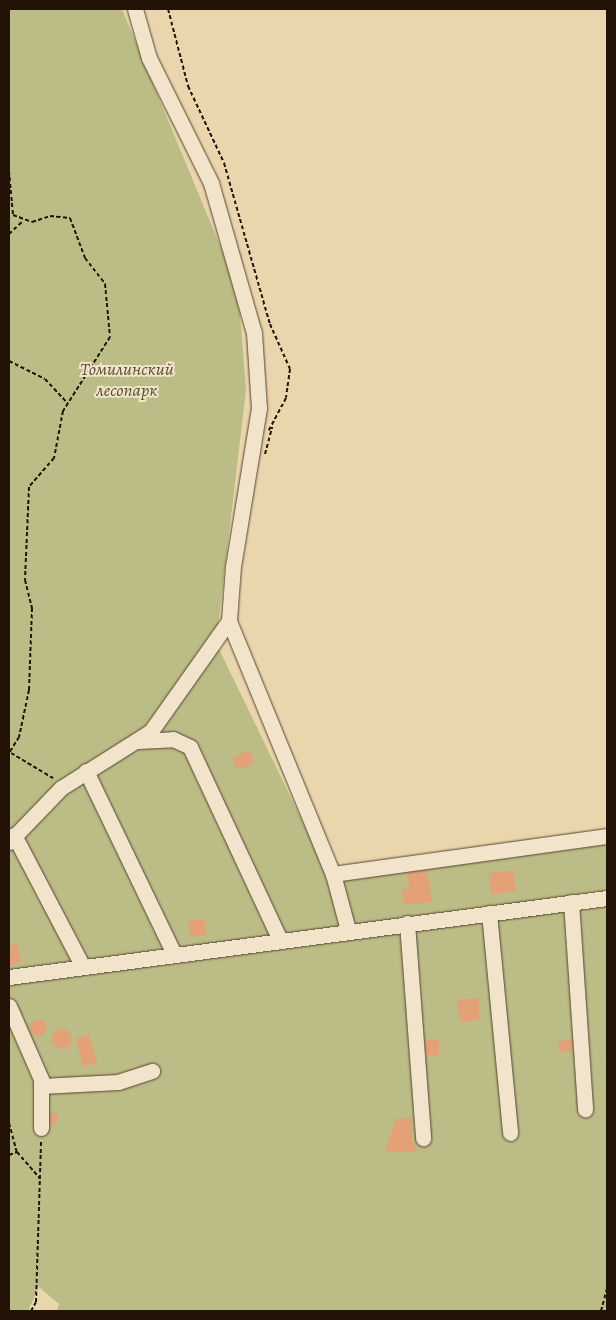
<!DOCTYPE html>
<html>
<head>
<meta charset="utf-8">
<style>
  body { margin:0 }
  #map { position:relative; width:616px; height:1320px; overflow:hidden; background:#ead6ad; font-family:Alegreya,serif }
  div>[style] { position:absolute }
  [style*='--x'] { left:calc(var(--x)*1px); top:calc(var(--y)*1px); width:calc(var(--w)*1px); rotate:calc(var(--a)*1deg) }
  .green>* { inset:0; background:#bbbc86 }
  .building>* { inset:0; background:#e4a077; transform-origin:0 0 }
  .round { border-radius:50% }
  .path>* { height:2px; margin-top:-1px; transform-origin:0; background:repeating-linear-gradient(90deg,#231307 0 4px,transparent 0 6.5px) }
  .roads { filter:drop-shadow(0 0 1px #554430) drop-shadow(0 0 1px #554430) }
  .minor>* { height:15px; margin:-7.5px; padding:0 7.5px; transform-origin:7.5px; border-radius:7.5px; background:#f1e4ca }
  span { translate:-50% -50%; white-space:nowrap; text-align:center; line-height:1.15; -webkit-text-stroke:4px #f1e4ca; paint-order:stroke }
  .park-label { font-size:18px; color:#584e33; font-style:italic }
  .frame { position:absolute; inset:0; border:10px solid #231307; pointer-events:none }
</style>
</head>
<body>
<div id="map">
  <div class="green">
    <div style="clip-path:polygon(9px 9px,122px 9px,238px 289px,246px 390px,216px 643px,330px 878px,607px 843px,607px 1311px,57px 1311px,59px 1304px,39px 1287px,28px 1311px,9px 1311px)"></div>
  </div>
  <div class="building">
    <div style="left:249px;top:750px;width:13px;height:19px;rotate:63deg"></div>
    <div style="clip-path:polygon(427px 870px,432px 902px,404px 905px,402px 890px,409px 889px,407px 873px)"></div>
    <div style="left:513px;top:870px;width:21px;height:25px;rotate:82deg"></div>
    <div style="left:204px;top:919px;width:16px;height:16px;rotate:83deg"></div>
    <div style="clip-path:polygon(16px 944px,22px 961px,9px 966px,9px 946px)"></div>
    <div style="clip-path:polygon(479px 998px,479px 1020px,460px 1022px,457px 1000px)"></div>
    <div class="round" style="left:30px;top:1020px;width:16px;height:16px"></div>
    <div class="round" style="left:52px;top:1029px;width:20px;height:20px"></div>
    <div style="left:89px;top:1035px;width:29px;height:14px;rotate:74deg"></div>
    <div style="left:425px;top:1040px;width:14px;height:15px"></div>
    <div style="left:571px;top:1040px;width:11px;height:13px;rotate:85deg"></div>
    <div style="clip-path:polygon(50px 1112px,59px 1115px,54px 1126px,50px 1124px)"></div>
    <div style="clip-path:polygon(396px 1118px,412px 1118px,412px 1142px,417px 1152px,385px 1152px)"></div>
  </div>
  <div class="path">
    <div style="--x:168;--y:9;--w:80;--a:75.4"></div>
    <div style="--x:188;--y:86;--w:85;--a:64.9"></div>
    <div style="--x:224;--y:163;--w:167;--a:74.1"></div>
    <div style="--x:270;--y:324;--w:49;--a:66"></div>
    <div style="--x:290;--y:369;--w:29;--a:98"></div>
    <div style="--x:286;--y:398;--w:38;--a:118"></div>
    <div style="--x:9;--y:171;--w:44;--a:84.8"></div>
    <div style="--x:13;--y:215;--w:20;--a:20"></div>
    <div style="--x:32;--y:222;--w:19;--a:-18"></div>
    <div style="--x:50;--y:216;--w:20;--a:6"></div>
    <div style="--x:70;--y:218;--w:43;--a:69.4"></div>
    <div style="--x:85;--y:258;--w:33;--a:52"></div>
    <div style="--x:105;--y:284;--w:53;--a:84.6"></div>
    <div style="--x:110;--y:337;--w:88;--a:122.4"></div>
    <div style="--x:63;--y:411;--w:48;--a:100.8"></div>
    <div style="--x:54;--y:458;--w:38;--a:131"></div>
    <div style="--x:29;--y:487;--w:93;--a:92.5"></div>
    <div style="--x:25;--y:580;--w:29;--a:76"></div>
    <div style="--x:32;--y:608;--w:82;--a:92.1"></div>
    <div style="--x:29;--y:690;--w:48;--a:102"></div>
    <div style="--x:19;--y:737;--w:19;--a:122"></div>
    <div style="--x:9;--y:234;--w:19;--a:-43"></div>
    <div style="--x:9;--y:361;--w:40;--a:26.6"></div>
    <div style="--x:45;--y:379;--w:33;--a:47"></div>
    <div style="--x:265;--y:454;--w:28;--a:-75"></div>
    <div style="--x:11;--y:753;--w:49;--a:30.8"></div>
    <div style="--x:9;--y:1123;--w:30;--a:75"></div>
    <div style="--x:17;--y:1152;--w:35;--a:49"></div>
    <div style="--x:9;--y:1155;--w:9;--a:-21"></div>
    <div style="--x:31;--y:1311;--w:10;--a:-61"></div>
    <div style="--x:36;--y:1302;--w:161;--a:-88.2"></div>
    <div style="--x:601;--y:1311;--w:24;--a:-75"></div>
  </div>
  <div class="roads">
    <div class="minor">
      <div style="--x:135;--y:9;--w:51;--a:74.1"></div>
      <div style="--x:149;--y:58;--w:140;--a:63.6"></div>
      <div style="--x:211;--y:183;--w:156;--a:74"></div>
      <div style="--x:254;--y:333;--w:75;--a:86.2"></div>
      <div style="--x:259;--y:408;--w:160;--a:99.3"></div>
      <div style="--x:233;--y:566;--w:55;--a:94.2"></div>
      <div style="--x:229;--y:621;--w:274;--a:67.7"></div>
      <div style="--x:333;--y:874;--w:58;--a:75"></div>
      <div style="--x:138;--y:741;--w:35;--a:-3"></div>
      <div style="--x:173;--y:739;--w:19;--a:25"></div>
      <div style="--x:190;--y:747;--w:213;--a:65"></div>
      <div style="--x:86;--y:771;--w:203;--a:64.3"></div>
      <div style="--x:14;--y:835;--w:149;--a:62.4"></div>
      <div style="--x:9;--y:842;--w:75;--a:-46.1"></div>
      <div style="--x:61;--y:788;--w:107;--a:-32.3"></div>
      <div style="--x:151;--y:731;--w:135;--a:-54.7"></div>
      <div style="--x:333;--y:874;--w:277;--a:-7.9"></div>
      <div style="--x:571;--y:902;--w:208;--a:86.1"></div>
      <div style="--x:489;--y:913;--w:221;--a:84.5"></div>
      <div style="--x:407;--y:923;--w:216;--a:85.7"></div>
      <div style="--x:9;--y:977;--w:603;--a:-7.53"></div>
      <div style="--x:9;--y:1006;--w:80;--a:66.3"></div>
      <div style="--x:41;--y:1079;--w:49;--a:90"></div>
      <div style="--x:41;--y:1086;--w:77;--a:-3"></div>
      <div style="--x:118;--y:1082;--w:36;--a:-18"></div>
    </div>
  </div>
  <div class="park-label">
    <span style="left:127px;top:380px">Томилинский<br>лесопарк</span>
  </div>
  <div class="frame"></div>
</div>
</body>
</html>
